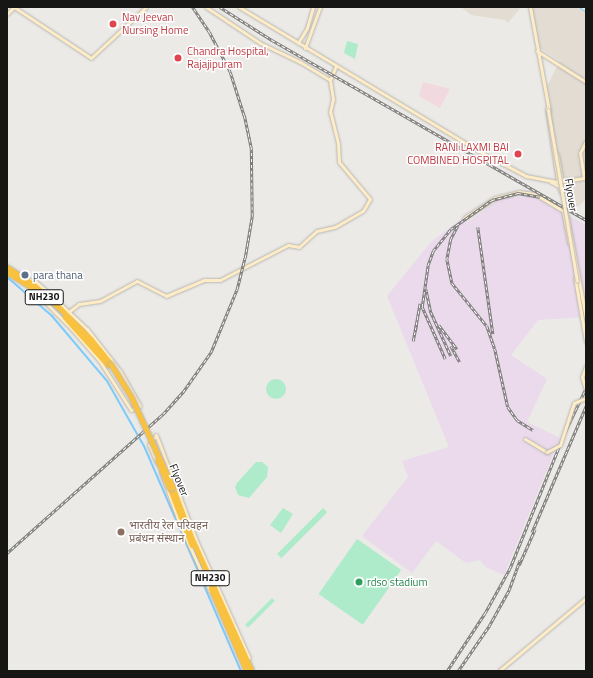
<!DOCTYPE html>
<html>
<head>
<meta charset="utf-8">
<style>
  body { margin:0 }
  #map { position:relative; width:593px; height:678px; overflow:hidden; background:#ebeae7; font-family:"Titillium Web","Noto Sans Devanagari",sans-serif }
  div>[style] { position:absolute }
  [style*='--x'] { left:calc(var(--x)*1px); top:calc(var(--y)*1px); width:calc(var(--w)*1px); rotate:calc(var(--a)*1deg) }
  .commercial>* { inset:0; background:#eadaec }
  .built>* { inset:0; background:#e2dcd2 }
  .education>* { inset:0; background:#f2d8df }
  .green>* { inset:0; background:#aeebcb; transform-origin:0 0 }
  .round { border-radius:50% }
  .stream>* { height:1px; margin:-0.5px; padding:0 0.5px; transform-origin:0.5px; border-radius:0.5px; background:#7ecaf9 }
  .canal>* { height:2px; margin:-1px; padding:0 1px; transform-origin:1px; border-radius:1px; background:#7ecaf9 }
  .roads { filter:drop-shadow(0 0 1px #b8b6b3) drop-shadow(0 0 1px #b8b6b3) }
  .secondary>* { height:3px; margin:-1.5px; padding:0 1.5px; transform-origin:1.5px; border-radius:1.5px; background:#fdecc5 }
  .highway>* { height:4.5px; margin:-2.25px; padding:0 2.25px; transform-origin:2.25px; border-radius:2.25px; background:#f8c13f }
  .rail>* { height:2.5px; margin-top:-1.25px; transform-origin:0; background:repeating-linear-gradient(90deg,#fff 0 3px,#7b7a78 0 6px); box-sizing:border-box; border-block:1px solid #7b7a78 }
  .bridges { filter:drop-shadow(0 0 1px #b8b6b3) drop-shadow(0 0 1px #b8b6b3) }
  .secondary-bridge>* { height:3px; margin:-1.5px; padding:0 1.5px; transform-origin:1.5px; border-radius:1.5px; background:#fdecc5 }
  .highway-bridge>* { height:4.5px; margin:-2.25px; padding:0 2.25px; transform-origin:2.25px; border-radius:2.25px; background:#f8c13f }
  .dots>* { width:11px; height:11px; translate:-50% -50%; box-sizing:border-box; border:2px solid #fff; border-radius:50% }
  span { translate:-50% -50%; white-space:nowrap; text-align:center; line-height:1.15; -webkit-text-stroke:3px #fff; paint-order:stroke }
  .shield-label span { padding:1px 3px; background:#fff; border:1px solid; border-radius:3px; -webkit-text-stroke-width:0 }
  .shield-label { font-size:10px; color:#161614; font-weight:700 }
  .health-label { font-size:11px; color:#be3a42 }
  .left { translate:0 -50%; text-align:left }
  .right { translate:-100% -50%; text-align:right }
  .street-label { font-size:11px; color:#161614 }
  .service-label { font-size:11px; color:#4e5e75 }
  .education-label { font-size:11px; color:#785e54 }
  .leisure-label { font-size:11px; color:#27864d }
  .frame { position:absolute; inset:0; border:8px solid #161614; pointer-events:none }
</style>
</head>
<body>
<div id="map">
  <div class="commercial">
    <div style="clip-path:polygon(511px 197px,532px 197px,541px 200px,586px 225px,586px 317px,538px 320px,511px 355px,547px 379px,527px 422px,560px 438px,504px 575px,486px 567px,480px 560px,466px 563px,436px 541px,412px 573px,362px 536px,408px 477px,402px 461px,449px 447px,387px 296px,431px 242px,462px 218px,467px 223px,495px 202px)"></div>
  </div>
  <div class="built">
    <div style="clip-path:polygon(461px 7px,521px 7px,508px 23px,505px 20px,471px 15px)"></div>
    <div style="clip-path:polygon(532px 7px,577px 7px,586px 13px,586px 199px,578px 207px,566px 200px,546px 88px,560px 61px,538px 47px)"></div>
  </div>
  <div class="education">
    <div style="clip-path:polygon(423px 82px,450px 89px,440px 108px,419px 96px)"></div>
  </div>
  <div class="green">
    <div style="clip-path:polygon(347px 41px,358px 44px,355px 59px,344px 53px)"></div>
    <div class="round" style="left:266px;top:379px;width:20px;height:20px"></div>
    <div style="clip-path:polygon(256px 462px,262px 462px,268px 467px,267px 477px,249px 498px,238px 495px,235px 487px,237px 483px)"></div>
    <div style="clip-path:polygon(283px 508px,293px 514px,281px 533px,270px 525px)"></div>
    <div style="left:323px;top:508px;width:6px;height:65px;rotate:45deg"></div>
    <div style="left:357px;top:539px;width:54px;height:67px;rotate:35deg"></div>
    <div style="left:272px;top:598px;width:4px;height:38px;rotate:45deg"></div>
  </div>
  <div class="stream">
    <div style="--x:579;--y:7;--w:9;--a:36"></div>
  </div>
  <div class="canal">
    <div style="--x:7;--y:277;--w:60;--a:40.9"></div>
    <div style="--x:52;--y:316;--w:85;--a:49.8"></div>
    <div style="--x:107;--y:381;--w:75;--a:60.4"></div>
    <div style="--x:144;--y:446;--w:138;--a:66.6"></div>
    <div style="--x:200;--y:576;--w:103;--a:66.7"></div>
  </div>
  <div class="roads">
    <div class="secondary">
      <div style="--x:14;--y:7;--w:92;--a:33.5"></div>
      <div style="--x:91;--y:58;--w:75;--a:-42.8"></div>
      <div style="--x:206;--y:7;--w:65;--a:33.7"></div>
      <div style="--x:260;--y:43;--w:44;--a:25.4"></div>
      <div style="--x:300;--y:62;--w:35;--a:31"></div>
      <div style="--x:239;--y:7;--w:280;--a:31"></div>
      <div style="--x:479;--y:151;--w:53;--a:28"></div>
      <div style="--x:526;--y:176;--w:33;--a:11"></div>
      <div style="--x:558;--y:182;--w:26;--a:-9"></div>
      <div style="--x:584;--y:178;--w:25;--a:-99"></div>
      <div style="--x:580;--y:153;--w:13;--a:-63"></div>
      <div style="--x:530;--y:7;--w:106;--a:79.6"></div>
      <div style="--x:7;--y:14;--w:10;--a:-45"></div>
      <div style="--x:298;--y:43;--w:17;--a:-59"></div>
      <div style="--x:307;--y:28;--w:22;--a:-74"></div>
      <div style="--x:305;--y:48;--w:44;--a:-69.9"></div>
      <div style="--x:537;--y:51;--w:58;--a:32.3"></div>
      <div style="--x:547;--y:108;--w:75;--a:81.5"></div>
      <div style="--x:557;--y:154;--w:27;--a:80"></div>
      <div style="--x:551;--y:182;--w:9;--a:27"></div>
      <div style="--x:559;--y:186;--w:6;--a:72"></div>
      <div style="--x:566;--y:211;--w:3;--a:180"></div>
      <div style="--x:563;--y:211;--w:33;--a:79"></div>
      <div style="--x:567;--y:216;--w:105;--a:79.5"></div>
      <div style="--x:464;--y:218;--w:37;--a:-33"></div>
      <div style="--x:495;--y:198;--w:25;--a:-14"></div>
      <div style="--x:519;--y:192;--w:16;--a:7"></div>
      <div style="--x:535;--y:194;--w:33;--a:31"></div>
      <div style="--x:575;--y:278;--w:65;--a:80.2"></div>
      <div style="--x:30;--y:280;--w:6;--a:18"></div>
      <div style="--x:36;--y:282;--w:23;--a:41"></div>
      <div style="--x:53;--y:297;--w:47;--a:43.3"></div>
      <div style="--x:87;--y:329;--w:53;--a:51.8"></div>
      <div style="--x:120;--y:371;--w:40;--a:60.3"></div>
      <div style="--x:140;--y:406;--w:10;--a:156"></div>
      <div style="--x:131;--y:410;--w:59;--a:-122.6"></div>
      <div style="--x:99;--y:360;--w:43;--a:-131.2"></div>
      <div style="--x:71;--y:328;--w:57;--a:-135"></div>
      <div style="--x:66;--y:314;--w:16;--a:-38"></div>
      <div style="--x:79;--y:304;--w:21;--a:-8"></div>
      <div style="--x:100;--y:301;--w:42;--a:-28.4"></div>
      <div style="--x:137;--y:281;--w:33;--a:27"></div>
      <div style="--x:166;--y:296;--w:41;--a:-22.8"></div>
      <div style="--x:204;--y:280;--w:16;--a:0"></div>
      <div style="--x:220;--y:280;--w:76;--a:-27.2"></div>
      <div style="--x:288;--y:245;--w:11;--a:10"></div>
      <div style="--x:299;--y:247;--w:24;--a:-42"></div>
      <div style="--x:317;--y:231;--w:18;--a:-13"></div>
      <div style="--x:335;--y:227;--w:32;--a:-30"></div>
      <div style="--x:363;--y:211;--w:14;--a:-60"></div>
      <div style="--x:370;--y:199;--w:48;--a:-130"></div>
      <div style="--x:339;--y:162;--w:19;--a:-93"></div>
      <div style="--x:338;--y:143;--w:32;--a:-104"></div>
      <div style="--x:330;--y:112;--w:13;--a:-77"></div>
      <div style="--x:333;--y:99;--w:19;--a:-99"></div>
      <div style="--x:330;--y:80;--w:15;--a:-67"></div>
      <div style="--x:525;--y:439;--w:26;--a:31"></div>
      <div style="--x:157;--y:463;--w:20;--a:-114"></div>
      <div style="--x:149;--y:445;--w:12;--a:-55"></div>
      <div style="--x:156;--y:435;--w:112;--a:69.1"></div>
      <div style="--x:196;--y:540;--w:129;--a:65.8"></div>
      <div style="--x:161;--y:472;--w:59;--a:70"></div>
      <div style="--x:181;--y:527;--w:70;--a:65.6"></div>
      <div style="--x:499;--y:671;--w:114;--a:-40"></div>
    </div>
    <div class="highway">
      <div style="--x:7;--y:267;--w:30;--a:33"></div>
      <div style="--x:32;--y:283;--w:38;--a:42"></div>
      <div style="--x:60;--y:308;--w:44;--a:45"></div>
      <div style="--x:91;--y:339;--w:32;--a:51"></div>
      <div style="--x:7;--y:272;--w:32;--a:32"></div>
      <div style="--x:65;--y:317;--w:64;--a:48.1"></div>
      <div style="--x:173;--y:487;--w:54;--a:69.6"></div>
      <div style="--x:192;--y:538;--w:146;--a:65.7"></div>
      <div style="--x:170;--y:488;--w:61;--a:68.9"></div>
      <div style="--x:211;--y:588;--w:90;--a:66.6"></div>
    </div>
  </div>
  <div class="rail">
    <div style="--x:220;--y:7;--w:62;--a:32.4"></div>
    <div style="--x:272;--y:40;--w:362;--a:29.8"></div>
    <div style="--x:458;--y:226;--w:15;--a:118"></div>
    <div style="--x:451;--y:239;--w:20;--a:101"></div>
    <div style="--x:447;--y:259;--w:25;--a:78"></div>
    <div style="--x:452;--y:283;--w:55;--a:50.9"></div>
    <div style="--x:487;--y:326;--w:24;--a:71"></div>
    <div style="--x:495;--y:349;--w:59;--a:77.4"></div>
    <div style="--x:508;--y:407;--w:16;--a:55"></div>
    <div style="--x:517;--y:420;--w:19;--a:32"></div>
    <div style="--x:478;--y:227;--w:108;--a:82"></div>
    <div style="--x:426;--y:289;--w:24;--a:78"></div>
    <div style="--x:431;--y:312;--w:48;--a:65.6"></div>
    <div style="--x:439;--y:325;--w:30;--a:53"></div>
    <div style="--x:415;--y:331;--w:28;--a:-80"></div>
    <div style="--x:413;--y:341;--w:16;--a:-79"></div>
    <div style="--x:451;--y:346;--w:18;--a:61"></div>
    <div style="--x:445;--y:359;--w:57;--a:-113.9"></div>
    <div style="--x:422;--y:307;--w:42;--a:-81.9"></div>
    <div style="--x:428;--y:265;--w:15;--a:-70"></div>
    <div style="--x:433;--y:251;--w:28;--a:-51"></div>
    <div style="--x:451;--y:229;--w:50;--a:-35.3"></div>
    <div style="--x:492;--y:200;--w:27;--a:-15"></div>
    <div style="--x:518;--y:193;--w:22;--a:10"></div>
    <div style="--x:532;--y:532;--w:137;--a:-66.8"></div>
    <div style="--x:7;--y:553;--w:209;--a:-41.7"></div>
    <div style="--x:163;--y:414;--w:30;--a:-48"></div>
    <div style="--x:183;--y:392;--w:49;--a:-55"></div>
    <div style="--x:211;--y:352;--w:68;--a:-67.6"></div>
    <div style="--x:237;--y:289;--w:32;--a:-76"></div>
    <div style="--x:245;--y:258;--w:43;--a:-80.5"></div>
    <div style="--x:252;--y:216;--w:68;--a:-90.8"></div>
    <div style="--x:251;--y:148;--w:33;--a:-102"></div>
    <div style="--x:244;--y:116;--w:46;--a:-107.7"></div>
    <div style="--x:230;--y:72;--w:45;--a:-117.7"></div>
    <div style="--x:209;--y:32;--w:30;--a:-124"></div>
    <div style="--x:519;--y:565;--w:39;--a:-66"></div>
    <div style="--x:447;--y:671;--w:69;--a:-56.8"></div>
    <div style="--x:485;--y:613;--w:51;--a:-60.9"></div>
    <div style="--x:510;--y:568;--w:147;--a:-68"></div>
    <div style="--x:565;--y:432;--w:49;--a:-64.5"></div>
    <div style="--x:458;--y:671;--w:55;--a:-55.4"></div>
    <div style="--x:489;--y:626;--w:41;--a:-60.9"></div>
    <div style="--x:509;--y:590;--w:32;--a:-70"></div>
  </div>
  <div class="bridges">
    <div class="secondary-bridge">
      <div style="--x:548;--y:110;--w:173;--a:80.4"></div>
      <div style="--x:586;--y:366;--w:12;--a:110"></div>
      <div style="--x:582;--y:377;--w:14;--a:73"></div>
      <div style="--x:547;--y:452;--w:15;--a:-28"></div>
      <div style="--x:560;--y:445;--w:44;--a:-71.6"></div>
      <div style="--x:574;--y:403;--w:13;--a:-23"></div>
    </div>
    <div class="highway-bridge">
      <div style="--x:111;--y:364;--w:40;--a:58"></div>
      <div style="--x:132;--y:398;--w:98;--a:65.3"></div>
      <div style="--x:158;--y:460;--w:30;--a:67"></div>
    </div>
  </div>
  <div class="dots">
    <div style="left:113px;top:24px;background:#e0444e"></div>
    <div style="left:178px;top:58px;background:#e0444e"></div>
    <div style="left:518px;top:154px;background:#e0444e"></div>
    <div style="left:25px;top:275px;background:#5c6f8a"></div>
    <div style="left:121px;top:532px;background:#8d6e63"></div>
    <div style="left:359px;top:582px;background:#2e9e5b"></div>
  </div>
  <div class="shield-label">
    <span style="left:44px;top:297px">NH230</span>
    <span style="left:210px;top:578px">NH230</span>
  </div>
  <div class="health-label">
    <span class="left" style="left:122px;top:24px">Nav Jeevan<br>Nursing Home</span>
    <span class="left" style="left:187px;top:58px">Chandra Hospital,<br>Rajajipuram</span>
    <span class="right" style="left:509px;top:154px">RANI LAXMI BAI<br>COMBINED HOSPITAL</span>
  </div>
  <div class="street-label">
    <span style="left:571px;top:195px;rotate:81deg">Flyover</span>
    <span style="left:179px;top:480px;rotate:68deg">Flyover</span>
  </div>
  <div class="service-label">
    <span class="left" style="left:33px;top:275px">para thana</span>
  </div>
  <div class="education-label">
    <span class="left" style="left:129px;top:532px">भारतीय रेल परिवहन<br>प्रबंधन संस्थान</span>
  </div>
  <div class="leisure-label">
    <span class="left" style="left:367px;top:582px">rdso stadium</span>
  </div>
  <div class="frame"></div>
</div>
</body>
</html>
